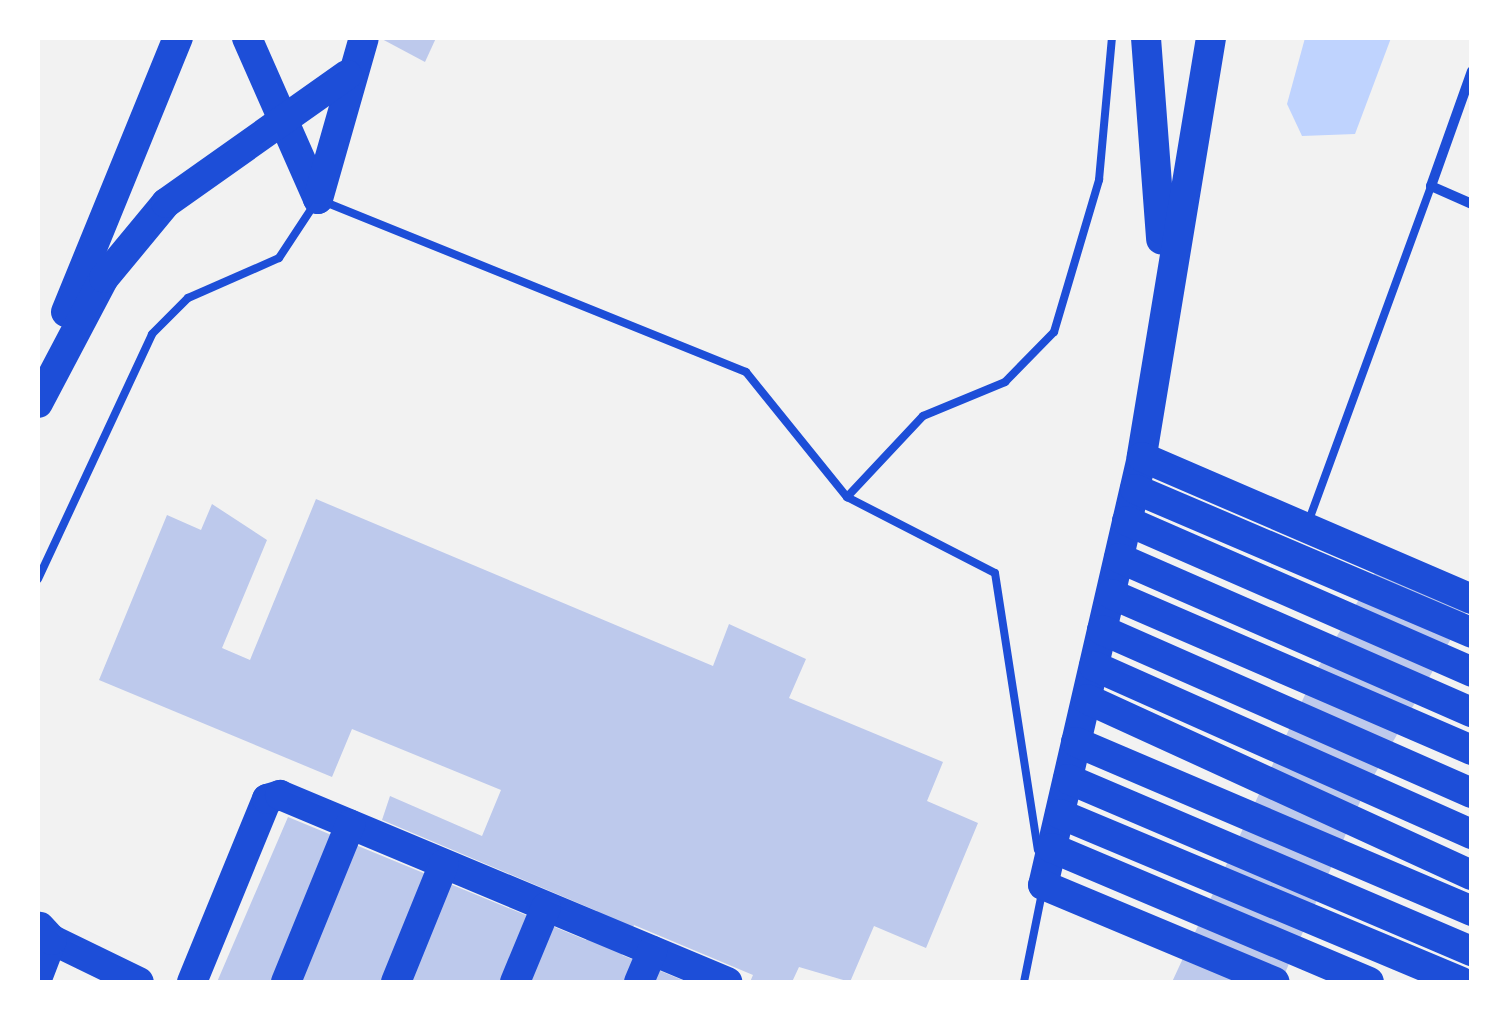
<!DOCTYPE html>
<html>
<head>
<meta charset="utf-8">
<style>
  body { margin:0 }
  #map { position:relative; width:1509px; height:1020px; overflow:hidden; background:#f2f2f2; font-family:Bitter,serif }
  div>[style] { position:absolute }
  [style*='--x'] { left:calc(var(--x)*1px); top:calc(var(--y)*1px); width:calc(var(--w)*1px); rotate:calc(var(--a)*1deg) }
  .water>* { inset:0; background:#bfd3fe }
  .building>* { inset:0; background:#bdc9ec }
  .service>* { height:8px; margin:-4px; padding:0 4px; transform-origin:4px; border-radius:4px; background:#1d4ed8 }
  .minor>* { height:10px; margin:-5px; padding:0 5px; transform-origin:5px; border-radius:5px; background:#1d4ed8 }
  .motorway>* { height:30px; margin:-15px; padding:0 15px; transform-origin:15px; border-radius:15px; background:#1d4ed8 }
  span { translate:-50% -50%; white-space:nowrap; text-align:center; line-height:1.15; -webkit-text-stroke:9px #fff; paint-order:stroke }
  .frame { position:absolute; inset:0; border:40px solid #fff; pointer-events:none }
</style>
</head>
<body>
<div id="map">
  <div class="water">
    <div style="clip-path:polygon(1305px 38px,1391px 38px,1355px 134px,1302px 136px,1287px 104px)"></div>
  </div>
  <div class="building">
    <div style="clip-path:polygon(380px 38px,436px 38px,425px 62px)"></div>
    <div style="clip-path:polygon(316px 499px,713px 666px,729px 624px,806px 659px,789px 698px,943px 762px,927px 801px,978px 823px,926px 948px,874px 926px,850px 982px,799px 967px,792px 982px,750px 982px,753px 975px,634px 925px,622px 955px,687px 982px,217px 982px,288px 817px,586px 940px,597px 911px,382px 820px,390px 796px,482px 836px,501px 790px,352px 729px,332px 777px,99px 680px,167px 515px,201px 530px,212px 504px,267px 540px,222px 648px,250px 660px)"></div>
    <div style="clip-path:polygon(1376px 571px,1466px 612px,1363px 795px,1281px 982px,1172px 982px,1316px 671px)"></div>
  </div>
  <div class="service">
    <div style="--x:325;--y:202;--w:454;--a:22"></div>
    <div style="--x:746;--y:372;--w:161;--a:51.1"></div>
    <div style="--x:847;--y:497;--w:166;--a:27.2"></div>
    <div style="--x:995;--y:573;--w:280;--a:81.2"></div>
    <div style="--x:847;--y:497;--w:111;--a:-46.8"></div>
    <div style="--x:923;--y:416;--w:89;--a:-22.5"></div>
    <div style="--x:1005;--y:382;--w:70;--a:-45.6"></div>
    <div style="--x:1054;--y:332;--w:159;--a:-73.5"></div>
    <div style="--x:1099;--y:180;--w:143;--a:-84.8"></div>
    <div style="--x:1309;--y:520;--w:356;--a:-69.9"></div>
    <div style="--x:38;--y:579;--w:270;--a:-65"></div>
    <div style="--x:152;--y:334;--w:51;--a:-45"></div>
    <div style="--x:188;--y:298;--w:99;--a:-23.7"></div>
    <div style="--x:279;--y:258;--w:64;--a:-56.6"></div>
    <div style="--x:1024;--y:982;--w:91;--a:-78.6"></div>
  </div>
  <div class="minor">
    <div style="--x:1472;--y:71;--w:122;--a:109.6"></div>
    <div style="--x:1431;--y:186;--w:45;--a:23.7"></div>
  </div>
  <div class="motorway">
    <div style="--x:247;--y:38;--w:176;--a:66.2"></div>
    <div style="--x:1146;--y:38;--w:202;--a:85.7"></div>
    <div style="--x:1211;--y:38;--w:425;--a:99.4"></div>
    <div style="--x:1142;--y:457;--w:439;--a:103"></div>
    <div style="--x:1043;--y:885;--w:251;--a:22.7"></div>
    <div style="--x:318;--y:199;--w:167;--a:-74.1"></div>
    <div style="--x:66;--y:312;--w:296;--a:-67.8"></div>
    <div style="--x:38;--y:403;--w:141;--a:-62.2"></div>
    <div style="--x:104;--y:278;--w:97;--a:-50.4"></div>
    <div style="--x:166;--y:203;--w:222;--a:-35.3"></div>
    <div style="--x:1142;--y:457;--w:359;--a:23.3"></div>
    <div style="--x:1135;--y:489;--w:366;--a:23.1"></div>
    <div style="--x:1127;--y:521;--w:377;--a:23.6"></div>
    <div style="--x:1119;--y:558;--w:385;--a:23.6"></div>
    <div style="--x:1111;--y:594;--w:393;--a:23.4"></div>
    <div style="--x:1102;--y:630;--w:404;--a:23.8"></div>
    <div style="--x:1094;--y:666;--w:414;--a:24"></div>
    <div style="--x:1087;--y:699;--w:423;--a:24.6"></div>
    <div style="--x:1076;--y:742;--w:431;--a:23.1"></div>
    <div style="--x:1068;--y:779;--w:439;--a:23.1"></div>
    <div style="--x:1060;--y:814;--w:435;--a:22.7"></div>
    <div style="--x:1052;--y:848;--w:344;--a:22.9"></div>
    <div style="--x:38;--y:933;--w:112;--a:25.9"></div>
    <div style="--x:38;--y:976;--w:39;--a:-69"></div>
    <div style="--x:52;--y:940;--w:18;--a:-133"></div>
    <div style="--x:192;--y:982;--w:198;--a:-67.7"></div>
    <div style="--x:267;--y:799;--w:14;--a:-17"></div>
    <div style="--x:280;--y:795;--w:485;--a:22.7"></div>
    <div style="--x:286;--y:982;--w:170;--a:-67.8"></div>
    <div style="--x:396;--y:982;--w:127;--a:-67.9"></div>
    <div style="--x:515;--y:982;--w:81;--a:-67.5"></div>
    <div style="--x:639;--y:982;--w:34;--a:-67"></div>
  </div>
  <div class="frame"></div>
</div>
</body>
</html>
